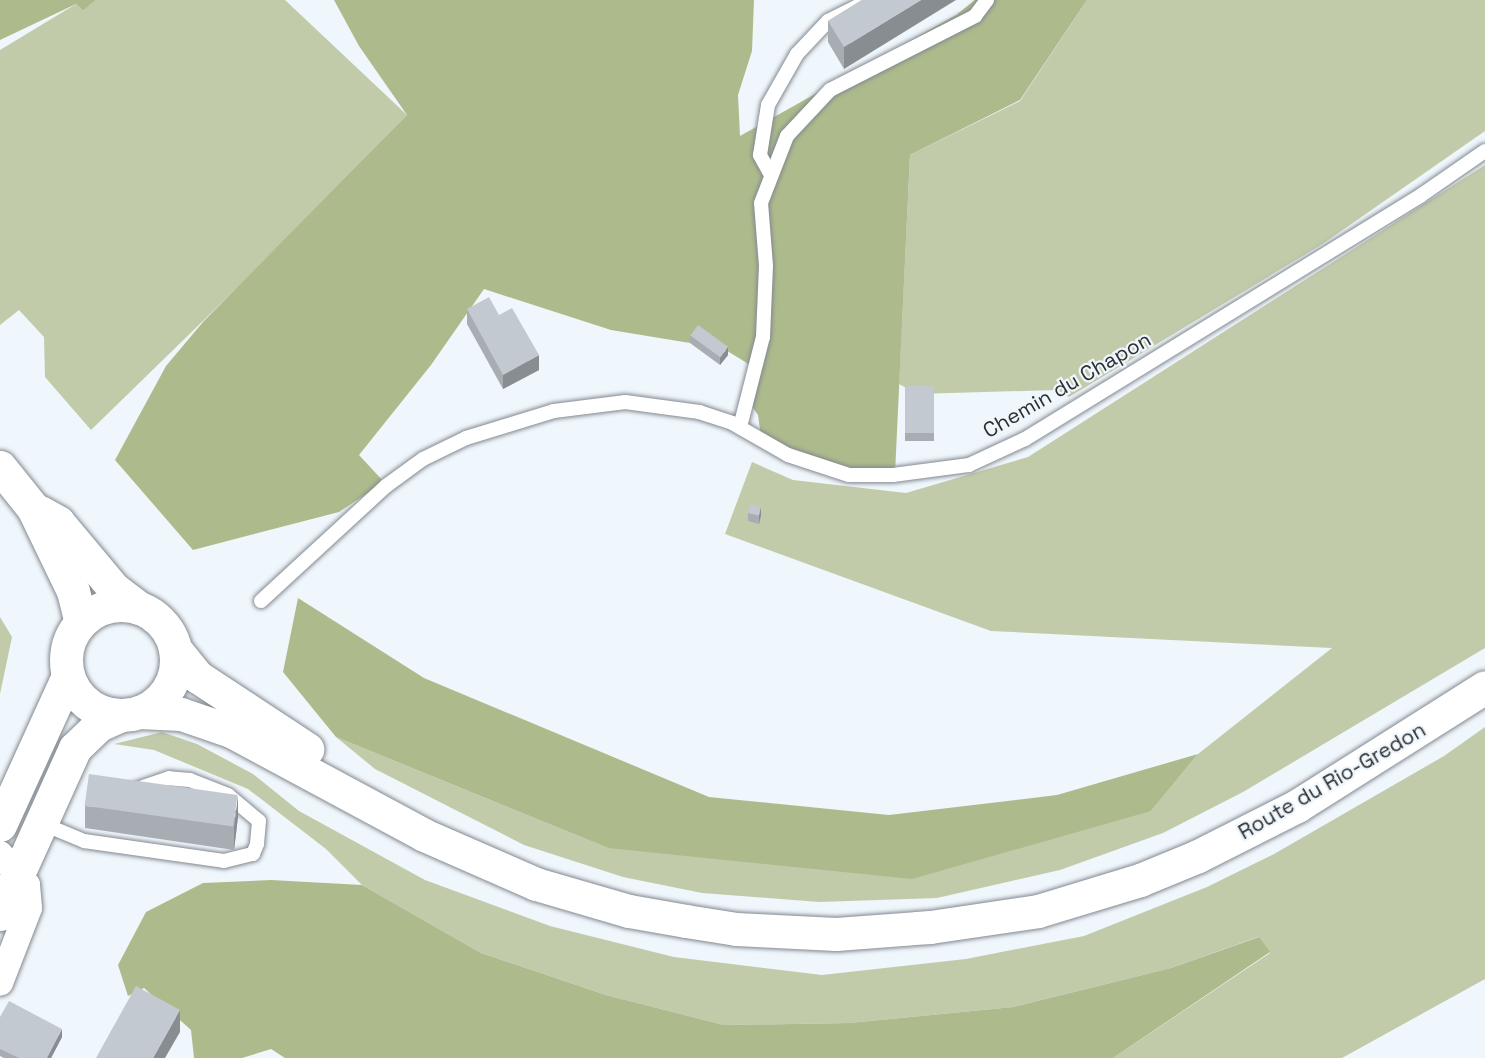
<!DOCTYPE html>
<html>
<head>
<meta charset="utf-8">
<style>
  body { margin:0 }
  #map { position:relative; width:1485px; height:1058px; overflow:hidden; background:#eff6fc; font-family:"Space Grotesk",sans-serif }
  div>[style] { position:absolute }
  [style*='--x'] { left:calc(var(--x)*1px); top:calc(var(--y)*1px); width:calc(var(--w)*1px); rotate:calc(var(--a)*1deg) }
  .green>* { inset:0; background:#c1cbaa }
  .forest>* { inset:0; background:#adbb8c }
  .roads { filter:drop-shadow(0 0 2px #83898f) drop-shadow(0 0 2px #83898f) }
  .lane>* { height:14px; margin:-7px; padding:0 7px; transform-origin:7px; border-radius:7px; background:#fff }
  .street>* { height:26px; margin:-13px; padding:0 13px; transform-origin:13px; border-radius:13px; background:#fff }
  .secondary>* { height:33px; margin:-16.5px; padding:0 16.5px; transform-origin:16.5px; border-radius:16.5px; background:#fff }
  .secondary>.ring { margin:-16.5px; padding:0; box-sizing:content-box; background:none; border:33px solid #fff; border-radius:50% }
  .wall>* { inset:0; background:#a8adb3; transform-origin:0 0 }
  .shaded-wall>* { inset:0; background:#888d92 }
  .building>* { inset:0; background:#c3c9d0; transform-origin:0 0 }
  span { translate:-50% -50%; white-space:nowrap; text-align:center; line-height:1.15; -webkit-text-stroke:4.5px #eff6fc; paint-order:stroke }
  .street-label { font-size:21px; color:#2d3033 }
</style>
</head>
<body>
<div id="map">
  <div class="green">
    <div style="clip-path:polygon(96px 0,285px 0,407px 115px,283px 243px,91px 430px,45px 377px,44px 337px,19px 310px,0 325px,0 50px,76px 4px,83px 11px)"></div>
    <div style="clip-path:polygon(1087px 0,1485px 0,1485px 131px,1324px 243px,1069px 397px,1056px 390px,917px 394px,899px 384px,910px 155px,1020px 101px)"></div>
    <div style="clip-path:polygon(1485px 165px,1485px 648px,1243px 792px,1163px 833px,1060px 870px,937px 898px,819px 902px,702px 893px,623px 877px,524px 845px,375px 769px,336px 737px,608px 848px,1151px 811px,1198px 754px,1332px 648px,991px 631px,725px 534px,752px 462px,793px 480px,906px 493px,1028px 457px)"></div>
    <div style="clip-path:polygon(0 617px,12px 637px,0 694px)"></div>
    <div style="clip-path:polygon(1485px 727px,1485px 979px,1342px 1058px,1113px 1058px,1270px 953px,1258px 937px,1171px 968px,1013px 1007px,849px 1023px,724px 1025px,606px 995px,481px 953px,362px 885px,326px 849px,248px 789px,154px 750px,114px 744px,162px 732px,197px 744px,253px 774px,299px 811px,425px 880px,550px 926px,674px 957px,822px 975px,966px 959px,1084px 936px,1207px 887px,1274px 854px,1444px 756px)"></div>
  </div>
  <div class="forest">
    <div style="clip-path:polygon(0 0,96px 0,83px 11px,76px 4px,0 40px)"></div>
    <div style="clip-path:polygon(334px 0,754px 0,752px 51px,738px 95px,740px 136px,956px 15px,975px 0,1087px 0,1020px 100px,910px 155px,895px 474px,851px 473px,761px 437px,758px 415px,751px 405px,755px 368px,698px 333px,690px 343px,611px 330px,484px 289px,431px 365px,359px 455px,384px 482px,339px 512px,193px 550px,115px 460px,166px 366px,203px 322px,407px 115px,359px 46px)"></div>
    <div style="clip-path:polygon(298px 598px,424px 678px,709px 797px,889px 815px,1057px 795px,1198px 754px,1151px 811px,912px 879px,608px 848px,336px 737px,283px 672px)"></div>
    <div style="clip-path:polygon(271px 880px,362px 885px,481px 953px,606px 995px,724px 1025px,849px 1023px,1013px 1007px,1171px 968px,1259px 937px,1270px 952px,1113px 1058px,285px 1058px,271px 1049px,242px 1058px,194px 1058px,191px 1030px,144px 988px,128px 996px,118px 965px,146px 912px,203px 883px)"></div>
  </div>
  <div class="roads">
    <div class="lane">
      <div style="--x:771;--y:175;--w:23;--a:-119"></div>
      <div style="--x:760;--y:155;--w:51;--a:-80.9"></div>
      <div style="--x:768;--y:105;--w:59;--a:-60.4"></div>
      <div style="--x:797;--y:54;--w:45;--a:-46.8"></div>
      <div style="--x:828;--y:21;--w:47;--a:-26.6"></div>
      <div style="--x:740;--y:427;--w:93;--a:-75.7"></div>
      <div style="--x:763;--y:337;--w:71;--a:-87.6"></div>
      <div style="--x:766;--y:266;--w:63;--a:-94.5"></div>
      <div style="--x:761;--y:203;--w:72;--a:-68.8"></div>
      <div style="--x:787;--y:136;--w:63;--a:-46.9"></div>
      <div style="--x:830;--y:90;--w:163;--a:-27"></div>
      <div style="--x:975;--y:16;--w:20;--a:-53"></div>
      <div style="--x:261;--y:601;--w:170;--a:-42.6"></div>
      <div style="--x:386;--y:486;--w:46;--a:-36.1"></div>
      <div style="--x:423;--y:459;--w:48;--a:-26"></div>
      <div style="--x:466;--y:438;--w:92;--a:-17.1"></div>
      <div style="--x:554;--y:411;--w:72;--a:-7.2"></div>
      <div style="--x:625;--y:402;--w:75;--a:7.7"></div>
      <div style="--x:699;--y:412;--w:35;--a:18"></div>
      <div style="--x:732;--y:423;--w:64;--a:29.7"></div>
      <div style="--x:788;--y:455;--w:64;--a:18.2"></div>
      <div style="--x:849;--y:475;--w:44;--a:0"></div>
      <div style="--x:893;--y:475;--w:77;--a:-7.5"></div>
      <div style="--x:969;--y:465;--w:62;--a:-24.9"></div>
      <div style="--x:1025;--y:439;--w:464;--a:-31.6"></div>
      <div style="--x:1420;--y:196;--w:79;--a:-34.7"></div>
      <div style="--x:41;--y:823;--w:47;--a:22.7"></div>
      <div style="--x:84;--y:841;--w:141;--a:8.1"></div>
      <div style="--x:224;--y:861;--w:30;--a:-14"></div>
      <div style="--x:253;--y:854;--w:11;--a:-68"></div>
      <div style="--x:257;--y:844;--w:23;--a:-85"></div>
      <div style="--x:259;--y:821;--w:40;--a:-140"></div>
      <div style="--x:228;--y:795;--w:41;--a:-158.5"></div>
      <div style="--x:190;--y:780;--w:21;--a:-175"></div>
      <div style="--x:169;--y:778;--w:37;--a:161"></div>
    </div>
    <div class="street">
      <div style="--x:0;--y:854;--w:41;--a:48.9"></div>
      <div style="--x:27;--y:885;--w:23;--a:85"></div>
      <div style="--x:29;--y:908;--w:80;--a:111.1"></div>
    </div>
    <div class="secondary">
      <div style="--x:0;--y:467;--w:53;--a:51.2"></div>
      <div style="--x:33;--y:508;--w:92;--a:64.3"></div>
      <div style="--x:73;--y:591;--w:32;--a:76"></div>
      <div style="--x:40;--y:512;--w:21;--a:29"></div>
      <div style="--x:58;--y:522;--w:87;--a:50.1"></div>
      <div style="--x:114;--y:589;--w:31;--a:37"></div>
      <div class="ring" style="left:66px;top:605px;width:77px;height:77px"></div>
      <div style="--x:175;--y:649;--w:36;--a:51"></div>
      <div style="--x:198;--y:677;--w:131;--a:33.4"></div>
      <div style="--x:139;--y:712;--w:42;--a:2.7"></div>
      <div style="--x:181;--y:714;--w:53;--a:18.8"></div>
      <div style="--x:231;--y:731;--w:219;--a:28.3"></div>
      <div style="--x:424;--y:835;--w:122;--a:23.6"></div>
      <div style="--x:536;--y:884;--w:97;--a:16.2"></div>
      <div style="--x:629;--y:911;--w:58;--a:10"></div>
      <div style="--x:686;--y:921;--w:51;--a:9.1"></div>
      <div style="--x:736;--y:929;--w:100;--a:2.9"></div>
      <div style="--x:836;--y:934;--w:94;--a:-4.3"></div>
      <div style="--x:930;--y:927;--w:109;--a:-8.4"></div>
      <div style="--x:1038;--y:911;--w:107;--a:-16.9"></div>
      <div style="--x:1140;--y:880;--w:63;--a:-22.5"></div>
      <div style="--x:1198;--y:856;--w:111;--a:-26.8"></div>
      <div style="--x:1297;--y:806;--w:222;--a:-32.3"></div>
      <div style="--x:0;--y:825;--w:164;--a:-65.5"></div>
      <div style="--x:0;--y:914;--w:182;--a:-65.7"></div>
      <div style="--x:75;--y:748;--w:33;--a:-44"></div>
      <div style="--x:99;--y:725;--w:24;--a:-24"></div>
    </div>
  </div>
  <div class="wall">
    <div style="clip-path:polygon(862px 0,844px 69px,828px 42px,828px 21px)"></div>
    <div style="clip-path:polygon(467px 309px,539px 370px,503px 389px,467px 324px)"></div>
    <div style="clip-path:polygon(690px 335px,728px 355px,720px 365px,690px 343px)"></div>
    <div style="left:905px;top:386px;width:29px;height:55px"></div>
    <div style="clip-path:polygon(748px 513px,761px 515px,759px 524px,748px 521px)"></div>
    <div style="clip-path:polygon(85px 806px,238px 817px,234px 850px,85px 828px)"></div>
    <div style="clip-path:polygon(0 1017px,62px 1037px,51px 1058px,4px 1058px,0 1056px)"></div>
  </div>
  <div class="shaded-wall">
    <div style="clip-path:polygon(921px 0,956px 0,844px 69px,844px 47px)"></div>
    <div style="clip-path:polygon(728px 347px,728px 355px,720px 365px,720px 358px)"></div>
    <div style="clip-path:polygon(539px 355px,539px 370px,503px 389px,503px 375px)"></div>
    <div style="clip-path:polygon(761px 507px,761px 515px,759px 524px,759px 516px)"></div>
    <div style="clip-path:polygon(238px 795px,238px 817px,234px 850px,234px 828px)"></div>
    <div style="clip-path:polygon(180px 1010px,180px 1032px,165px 1058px,153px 1058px)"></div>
    <div style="clip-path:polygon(62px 1029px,62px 1037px,51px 1058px,47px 1058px)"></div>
  </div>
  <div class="building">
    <div style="clip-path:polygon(862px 0,921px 0,844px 47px,828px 21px)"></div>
    <div style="clip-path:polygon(489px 297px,499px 315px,512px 308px,539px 355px,503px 375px,467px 309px)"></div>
    <div style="left:698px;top:325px;width:37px;height:13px;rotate:36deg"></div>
    <div style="left:905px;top:386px;width:29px;height:47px"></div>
    <div style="left:750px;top:504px;width:11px;height:9px;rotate:15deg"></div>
    <div style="left:89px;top:774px;width:150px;height:32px;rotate:8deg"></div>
    <div style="clip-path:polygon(136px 986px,180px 1010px,153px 1058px,96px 1058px)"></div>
    <div style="clip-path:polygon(9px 1001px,62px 1029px,47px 1058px,19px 1058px,0 1049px,0 1017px)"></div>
  </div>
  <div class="street-label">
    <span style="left:1067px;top:385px;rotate:-30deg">Chemin du Chapon</span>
    <span style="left:1332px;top:781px;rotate:-30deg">Route du Rio-Gredon</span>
  </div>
</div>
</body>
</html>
